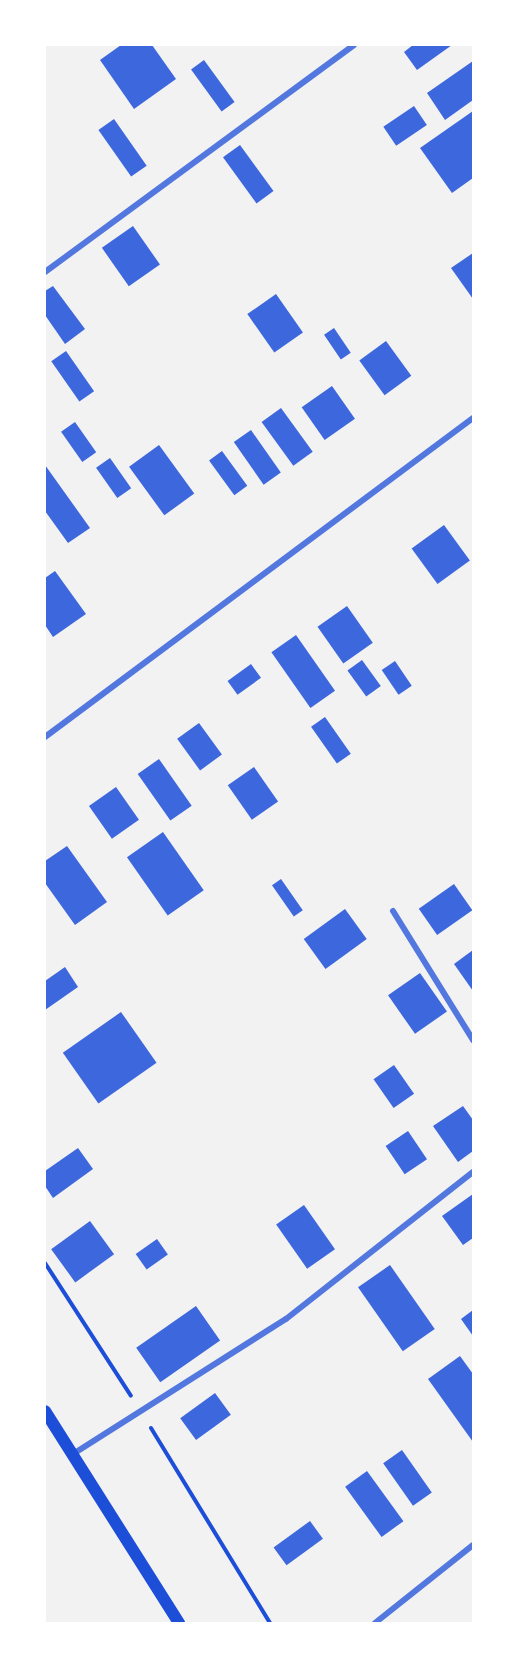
<!DOCTYPE html>
<html>
<head>
<meta charset="utf-8">
<style>
  body { margin:0 }
  #map { position:relative; width:518px; height:1668px; overflow:hidden; background:#f2f2f2; font-family:"Exo 2",sans-serif }
  div>[style] { position:absolute }
  [style*='--x'] { left:calc(var(--x)*1px); top:calc(var(--y)*1px); width:calc(var(--w)*1px); rotate:calc(var(--a)*1deg) }
  .building>* { inset:0; background:#3d67dc; transform-origin:0 0 }
  .path>* { height:4px; margin:-2px; padding:0 2px; transform-origin:2px; border-radius:2px; background:#1d4ed8 }
  .minor>* { height:6px; margin:-3px; padding:0 3px; transform-origin:3px; border-radius:3px; background:#5277de }
  .secondary>* { height:12px; margin:-6px; padding:0 6px; transform-origin:6px; border-radius:6px; background:#1d4ed8 }
  span { translate:-50% -50%; white-space:nowrap; text-align:center; line-height:1.15; -webkit-text-stroke:6px #fff; paint-order:stroke }
  .frame { position:absolute; inset:0; border:46px solid #fff; pointer-events:none }
</style>
</head>
<body>
<div id="map">
  <div class="building">
    <div style="clip-path:polygon(121px 45px,152px 45px,176px 79px,134px 109px,100px 60px)"></div>
    <div style="clip-path:polygon(413px 45px,452px 45px,417px 70px,404px 52px)"></div>
    <div style="left:204px;top:60px;width:52px;height:16px;rotate:54deg"></div>
    <div style="clip-path:polygon(473px 61px,473px 100px,445px 120px,427px 93px)"></div>
    <div style="left:414px;top:106px;width:23px;height:37px;rotate:56deg"></div>
    <div style="clip-path:polygon(473px 111px,473px 178px,452px 193px,420px 148px)"></div>
    <div style="left:114px;top:119px;width:57px;height:19px;rotate:55deg"></div>
    <div style="left:240px;top:145px;width:57px;height:21px;rotate:54deg"></div>
    <div style="left:133px;top:226px;width:47px;height:38px;rotate:55deg"></div>
    <div style="clip-path:polygon(473px 253px,473px 299px,451px 268px)"></div>
    <div style="clip-path:polygon(53px 286px,85px 329px,65px 344px,45px 315px,45px 291px)"></div>
    <div style="left:276px;top:294px;width:47px;height:35px;rotate:55deg"></div>
    <div style="left:334px;top:328px;width:30px;height:12px;rotate:56deg"></div>
    <div style="left:386px;top:341px;width:43px;height:33px;rotate:54deg"></div>
    <div style="left:66px;top:351px;width:49px;height:18px;rotate:55deg"></div>
    <div style="left:332px;top:386px;width:40px;height:37px;rotate:55deg"></div>
    <div style="left:281px;top:408px;width:54px;height:24px;rotate:54deg"></div>
    <div style="left:75px;top:422px;width:37px;height:17px;rotate:55deg"></div>
    <div style="left:251px;top:430px;width:52px;height:21px;rotate:55deg"></div>
    <div style="left:159px;top:445px;width:60px;height:37px;rotate:54deg"></div>
    <div style="left:222px;top:451px;width:43px;height:16px;rotate:54deg"></div>
    <div style="left:110px;top:458px;width:37px;height:17px;rotate:55deg"></div>
    <div style="clip-path:polygon(45px 465px,90px 528px,68px 543px,45px 511px)"></div>
    <div style="left:444px;top:525px;width:44px;height:40px;rotate:54deg"></div>
    <div style="clip-path:polygon(55px 571px,86px 614px,53px 637px,45px 625px,45px 578px)"></div>
    <div style="left:347px;top:606px;width:45px;height:36px;rotate:55deg"></div>
    <div style="left:296px;top:635px;width:68px;height:30px;rotate:55deg"></div>
    <div style="left:362px;top:660px;width:32px;height:18px;rotate:54deg"></div>
    <div style="left:395px;top:661px;width:30px;height:16px;rotate:56deg"></div>
    <div style="left:251px;top:664px;width:17px;height:29px;rotate:54deg"></div>
    <div style="left:325px;top:717px;width:45px;height:17px;rotate:55deg"></div>
    <div style="left:199px;top:723px;width:39px;height:27px;rotate:54deg"></div>
    <div style="left:159px;top:759px;width:57px;height:26px;rotate:55deg"></div>
    <div style="left:254px;top:767px;width:42px;height:32px;rotate:55deg"></div>
    <div style="left:116px;top:787px;width:40px;height:33px;rotate:55deg"></div>
    <div style="left:163px;top:832px;width:71px;height:44px;rotate:55deg"></div>
    <div style="clip-path:polygon(67px 846px,107px 902px,75px 925px,45px 883px,45px 861px)"></div>
    <div style="left:281px;top:879px;width:38px;height:11px;rotate:55deg"></div>
    <div style="left:454px;top:884px;width:32px;height:43px;rotate:55deg"></div>
    <div style="left:345px;top:909px;width:37px;height:51px;rotate:54deg"></div>
    <div style="clip-path:polygon(473px 950px,473px 991px,454px 964px)"></div>
    <div style="clip-path:polygon(65px 967px,78px 987px,45px 1010px,45px 981px)"></div>
    <div style="left:420px;top:973px;width:47px;height:39px;rotate:55deg"></div>
    <div style="left:121px;top:1012px;width:62px;height:71px;rotate:55deg"></div>
    <div style="left:394px;top:1065px;width:35px;height:25px;rotate:55deg"></div>
    <div style="clip-path:polygon(463px 1106px,473px 1120px,473px 1151px,458px 1162px,433px 1126px)"></div>
    <div style="left:408px;top:1131px;width:34px;height:27px;rotate:56deg"></div>
    <div style="clip-path:polygon(78px 1148px,93px 1169px,53px 1198px,45px 1186px,45px 1171px)"></div>
    <div style="clip-path:polygon(473px 1194px,473px 1238px,463px 1245px,442px 1216px)"></div>
    <div style="left:304px;top:1205px;width:54px;height:34px;rotate:55deg"></div>
    <div style="left:90px;top:1221px;width:41px;height:48px;rotate:54deg"></div>
    <div style="left:157px;top:1239px;width:19px;height:26px;rotate:55deg"></div>
    <div style="left:390px;top:1265px;width:78px;height:39px;rotate:55deg"></div>
    <div style="left:196px;top:1306px;width:42px;height:73px;rotate:55deg"></div>
    <div style="clip-path:polygon(473px 1310px,473px 1336px,461px 1319px)"></div>
    <div style="clip-path:polygon(460px 1356px,473px 1374px,473px 1442px,428px 1379px)"></div>
    <div style="left:215px;top:1393px;width:27px;height:43px;rotate:54deg"></div>
    <div style="left:402px;top:1450px;width:52px;height:23px;rotate:55deg"></div>
    <div style="left:367px;top:1471px;width:62px;height:27px;rotate:54deg"></div>
    <div style="left:310px;top:1521px;width:22px;height:45px;rotate:54deg"></div>
  </div>
  <div class="path">
    <div style="--x:45;--y:1263;--w:158;--a:57.1"></div>
    <div style="--x:151;--y:1428;--w:228;--a:58.6"></div>
  </div>
  <div class="minor">
    <div style="--x:45;--y:272;--w:383;--a:-36.3"></div>
    <div style="--x:45;--y:737;--w:534;--a:-36.7"></div>
    <div style="--x:393;--y:911;--w:152;--a:58.2"></div>
    <div style="--x:73;--y:1454;--w:252;--a:-32.4"></div>
    <div style="--x:286;--y:1319;--w:238;--a:-38.2"></div>
    <div style="--x:375;--y:1623;--w:125;--a:-38.5"></div>
  </div>
  <div class="secondary">
    <div style="--x:45;--y:1411;--w:251;--a:57.7"></div>
  </div>
  <div class="frame"></div>
</div>
</body>
</html>
